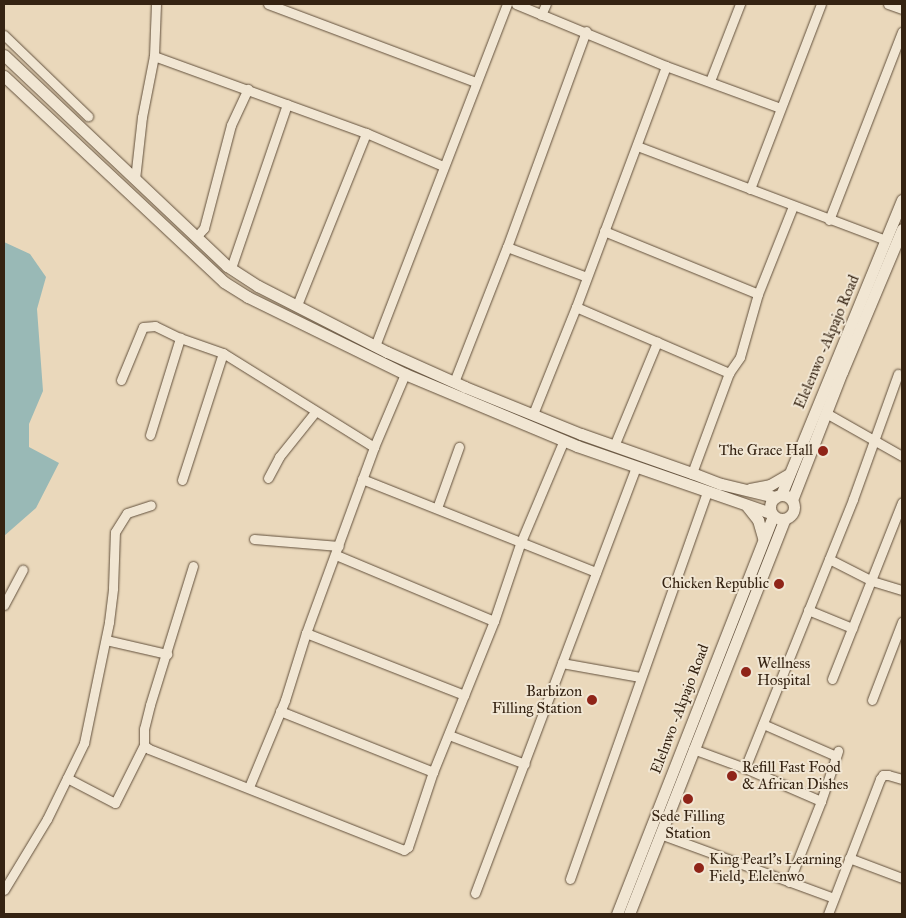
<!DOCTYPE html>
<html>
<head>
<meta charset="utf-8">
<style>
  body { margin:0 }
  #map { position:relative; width:906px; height:918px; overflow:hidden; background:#ead8bb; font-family:"IM FELL Great Primer",serif }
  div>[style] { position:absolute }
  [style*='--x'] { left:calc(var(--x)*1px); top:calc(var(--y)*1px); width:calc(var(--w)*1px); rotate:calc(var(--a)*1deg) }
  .water>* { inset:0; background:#99b9b6 }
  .roads { filter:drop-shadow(0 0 1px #62503c) drop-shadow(0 0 1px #62503c) }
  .minor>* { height:9px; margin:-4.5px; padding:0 4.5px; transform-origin:4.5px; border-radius:4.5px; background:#f1e6d3 }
  .secondary>* { height:11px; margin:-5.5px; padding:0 5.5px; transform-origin:5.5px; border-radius:5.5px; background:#f1e6d3 }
  .secondary>.ring { margin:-5.5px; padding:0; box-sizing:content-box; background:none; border:11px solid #f1e6d3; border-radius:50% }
  .dots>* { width:14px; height:14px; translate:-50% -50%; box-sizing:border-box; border:2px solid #f1e6d3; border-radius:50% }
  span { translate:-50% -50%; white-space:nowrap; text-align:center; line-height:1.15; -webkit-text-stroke:4px #f1e6d3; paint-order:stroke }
  .street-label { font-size:15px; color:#352312 }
  .poi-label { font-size:15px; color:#352312 }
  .right { translate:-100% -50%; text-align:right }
  .left { translate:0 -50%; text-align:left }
  .frame { position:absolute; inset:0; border:5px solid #352312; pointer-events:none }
</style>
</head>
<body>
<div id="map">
  <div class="water">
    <div style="clip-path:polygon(4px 242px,30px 254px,46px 277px,37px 309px,43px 391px,29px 424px,29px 447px,59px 463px,36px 508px,4px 536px)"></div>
  </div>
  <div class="roads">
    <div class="minor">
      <div style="--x:268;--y:4;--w:221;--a:20.6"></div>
      <div style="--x:516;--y:4;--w:162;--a:22.5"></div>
      <div style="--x:666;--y:66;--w:121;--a:20.2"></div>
      <div style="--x:888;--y:4;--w:15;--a:20"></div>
      <div style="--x:541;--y:15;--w:12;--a:-66"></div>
      <div style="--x:4;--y:35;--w:117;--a:44"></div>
      <div style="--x:154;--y:56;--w:226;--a:20"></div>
      <div style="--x:366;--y:133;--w:84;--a:23.2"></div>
      <div style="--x:710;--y:81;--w:83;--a:-68.7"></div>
      <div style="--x:637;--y:146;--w:266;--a:20.7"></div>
      <div style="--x:135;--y:179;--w:62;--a:-83.6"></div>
      <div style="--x:142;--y:117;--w:62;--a:-78.9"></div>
      <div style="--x:154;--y:56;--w:52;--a:-87.8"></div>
      <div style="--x:750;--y:189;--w:198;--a:-69"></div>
      <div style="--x:829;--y:220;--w:202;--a:-68.8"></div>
      <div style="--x:604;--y:231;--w:166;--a:22.2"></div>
      <div style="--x:196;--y:237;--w:12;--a:-48"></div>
      <div style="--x:204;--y:228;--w:106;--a:-75.3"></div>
      <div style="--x:231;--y:125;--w:40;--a:-65"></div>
      <div style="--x:507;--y:247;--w:85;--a:20.6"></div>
      <div style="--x:231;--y:268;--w:173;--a:-71.1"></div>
      <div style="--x:297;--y:305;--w:185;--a:-68.1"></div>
      <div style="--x:576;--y:307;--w:167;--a:23.3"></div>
      <div style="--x:375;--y:346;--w:367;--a:-68.9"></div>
      <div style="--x:121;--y:380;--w:57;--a:-67.5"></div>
      <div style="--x:143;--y:327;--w:12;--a:-5"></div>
      <div style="--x:155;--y:326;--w:28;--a:26"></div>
      <div style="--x:180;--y:338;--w:46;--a:19.2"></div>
      <div style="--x:454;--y:382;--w:145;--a:-68.6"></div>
      <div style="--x:507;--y:247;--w:230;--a:-69.9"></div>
      <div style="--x:826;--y:413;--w:87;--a:29.5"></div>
      <div style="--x:533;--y:414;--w:115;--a:-68.1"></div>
      <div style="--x:576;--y:307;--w:257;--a:-69.5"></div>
      <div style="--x:150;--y:435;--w:102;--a:-72.8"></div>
      <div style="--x:614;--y:446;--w:113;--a:-67.5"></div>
      <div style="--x:692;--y:473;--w:107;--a:-69.7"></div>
      <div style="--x:729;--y:373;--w:19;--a:-55"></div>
      <div style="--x:740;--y:357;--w:66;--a:-74.1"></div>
      <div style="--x:758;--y:294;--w:95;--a:-68.3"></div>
      <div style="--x:268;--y:478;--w:24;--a:-62"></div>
      <div style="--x:279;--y:457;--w:58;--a:-51.3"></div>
      <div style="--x:362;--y:479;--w:252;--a:21.7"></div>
      <div style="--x:182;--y:480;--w:133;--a:-72.1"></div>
      <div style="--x:223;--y:353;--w:178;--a:31.9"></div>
      <div style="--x:437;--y:508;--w:65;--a:-70.2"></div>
      <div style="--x:254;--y:539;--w:85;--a:4.7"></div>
      <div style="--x:336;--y:555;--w:171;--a:22.7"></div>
      <div style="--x:829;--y:559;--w:48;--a:27.1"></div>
      <div style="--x:872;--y:581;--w:31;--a:17"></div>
      <div style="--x:193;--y:566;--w:145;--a:107.2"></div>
      <div style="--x:150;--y:705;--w:25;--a:104"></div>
      <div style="--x:144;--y:729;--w:16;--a:90"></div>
      <div style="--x:144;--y:745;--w:6;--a:39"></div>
      <div style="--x:149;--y:749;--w:274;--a:21.6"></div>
      <div style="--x:404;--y:850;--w:5;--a:-37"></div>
      <div style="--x:408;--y:847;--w:79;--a:-71.6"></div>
      <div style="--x:433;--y:772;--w:163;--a:-68"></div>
      <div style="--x:494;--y:621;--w:81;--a:-71.3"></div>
      <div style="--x:520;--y:544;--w:113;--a:-67.1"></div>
      <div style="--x:4;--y:605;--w:40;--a:-62"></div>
      <div style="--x:808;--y:610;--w:48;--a:22.2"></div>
      <div style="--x:306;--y:633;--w:170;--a:21.4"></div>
      <div style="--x:106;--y:640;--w:63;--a:12.9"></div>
      <div style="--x:562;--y:663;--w:79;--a:10.2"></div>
      <div style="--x:832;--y:679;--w:190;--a:-68.4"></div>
      <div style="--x:872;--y:700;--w:84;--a:-69"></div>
      <div style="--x:280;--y:711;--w:165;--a:21.7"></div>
      <div style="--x:763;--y:724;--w:80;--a:23.7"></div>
      <div style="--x:449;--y:735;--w:81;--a:20.9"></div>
      <div style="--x:693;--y:749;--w:55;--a:20.1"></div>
      <div style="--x:745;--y:768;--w:83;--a:23.5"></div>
      <div style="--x:745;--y:768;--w:290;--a:-68.1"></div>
      <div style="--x:853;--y:499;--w:133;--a:-70.2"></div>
      <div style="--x:67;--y:778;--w:54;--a:27.5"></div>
      <div style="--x:115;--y:803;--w:65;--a:-63.4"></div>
      <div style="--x:249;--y:787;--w:94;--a:-67.5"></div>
      <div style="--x:285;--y:700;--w:70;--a:-72.6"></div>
      <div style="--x:306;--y:633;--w:198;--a:-69.9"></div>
      <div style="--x:374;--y:447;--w:79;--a:-67"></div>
      <div style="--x:660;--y:834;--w:185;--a:20.2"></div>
      <div style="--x:849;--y:858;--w:57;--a:20.7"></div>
      <div style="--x:570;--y:879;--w:411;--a:-70.5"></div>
      <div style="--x:789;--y:882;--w:87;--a:-68.4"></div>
      <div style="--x:821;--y:801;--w:53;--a:-71.2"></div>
      <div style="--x:4;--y:890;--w:83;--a:-58.8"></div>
      <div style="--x:47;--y:819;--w:85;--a:-64"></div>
      <div style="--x:84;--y:743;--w:124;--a:-78.3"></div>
      <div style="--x:109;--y:622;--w:34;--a:-83"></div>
      <div style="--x:113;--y:588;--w:56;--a:-88"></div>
      <div style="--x:115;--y:532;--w:22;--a:-58"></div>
      <div style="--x:127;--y:513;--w:25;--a:-18"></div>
      <div style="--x:475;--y:893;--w:455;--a:-69.3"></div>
      <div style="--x:828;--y:914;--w:145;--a:-68.9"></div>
      <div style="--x:880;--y:779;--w:5;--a:-53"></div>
      <div style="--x:883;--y:775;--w:5;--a:0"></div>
      <div style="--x:888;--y:775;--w:15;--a:16"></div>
    </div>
    <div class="secondary">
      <div style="--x:4;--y:55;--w:307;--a:43.4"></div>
      <div style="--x:227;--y:266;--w:37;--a:33"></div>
      <div style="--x:258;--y:286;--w:145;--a:27.1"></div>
      <div style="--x:387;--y:352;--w:85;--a:24.2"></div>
      <div style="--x:465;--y:387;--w:125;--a:22.1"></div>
      <div style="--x:581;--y:434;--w:118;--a:19.4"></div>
      <div style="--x:692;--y:473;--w:31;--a:21"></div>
      <div style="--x:721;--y:484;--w:56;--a:13.5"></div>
      <div style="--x:4;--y:76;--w:301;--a:43.1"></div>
      <div style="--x:224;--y:282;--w:28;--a:32"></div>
      <div style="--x:248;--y:297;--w:175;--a:26.1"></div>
      <div style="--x:405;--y:374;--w:186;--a:22.7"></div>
      <div style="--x:577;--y:446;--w:204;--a:19.1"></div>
      <div style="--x:750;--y:489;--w:20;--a:-11"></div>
      <div style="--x:770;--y:485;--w:22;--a:-30"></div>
      <div class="ring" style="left:770px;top:495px;width:13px;height:13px"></div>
      <div style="--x:781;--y:495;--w:319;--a:-67.7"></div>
      <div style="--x:792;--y:500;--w:137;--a:-68.7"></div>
      <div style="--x:842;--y:372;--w:155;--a:-67.2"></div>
      <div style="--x:747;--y:506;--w:18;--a:52"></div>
      <div style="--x:758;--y:520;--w:19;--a:74"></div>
      <div style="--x:617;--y:914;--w:427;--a:-68.6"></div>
      <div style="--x:629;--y:914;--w:423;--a:-68.5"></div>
    </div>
  </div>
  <div class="dots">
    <div style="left:823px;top:451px;background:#8f2418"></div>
    <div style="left:779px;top:584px;background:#8f2418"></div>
    <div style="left:746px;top:672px;background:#8f2418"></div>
    <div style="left:592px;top:700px;background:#8f2418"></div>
    <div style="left:732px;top:776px;background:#8f2418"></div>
    <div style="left:688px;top:799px;background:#8f2418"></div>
    <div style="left:699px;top:868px;background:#8f2418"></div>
  </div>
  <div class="street-label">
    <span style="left:827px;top:342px;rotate:-67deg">Elelenwo -Akpajo Road</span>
    <span style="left:680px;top:709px;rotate:-69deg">Elelnwo -Akpajo Road</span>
  </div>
  <div class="poi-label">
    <span class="right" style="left:813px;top:451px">The Grace Hall</span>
    <span class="right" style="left:769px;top:584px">Chicken Republic</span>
    <span class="left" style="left:757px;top:672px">Wellness<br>Hospital</span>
    <span class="right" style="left:582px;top:700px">Barbizon<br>Filling Station</span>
    <span class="left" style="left:742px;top:776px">Refill Fast Food<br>&amp; African Dishes</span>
    <span style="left:688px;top:825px">Sede Filling<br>Station</span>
    <span class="left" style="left:709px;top:868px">King Pearl's Learning<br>Field, Elelenwo</span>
  </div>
  <div class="frame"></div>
</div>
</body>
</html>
